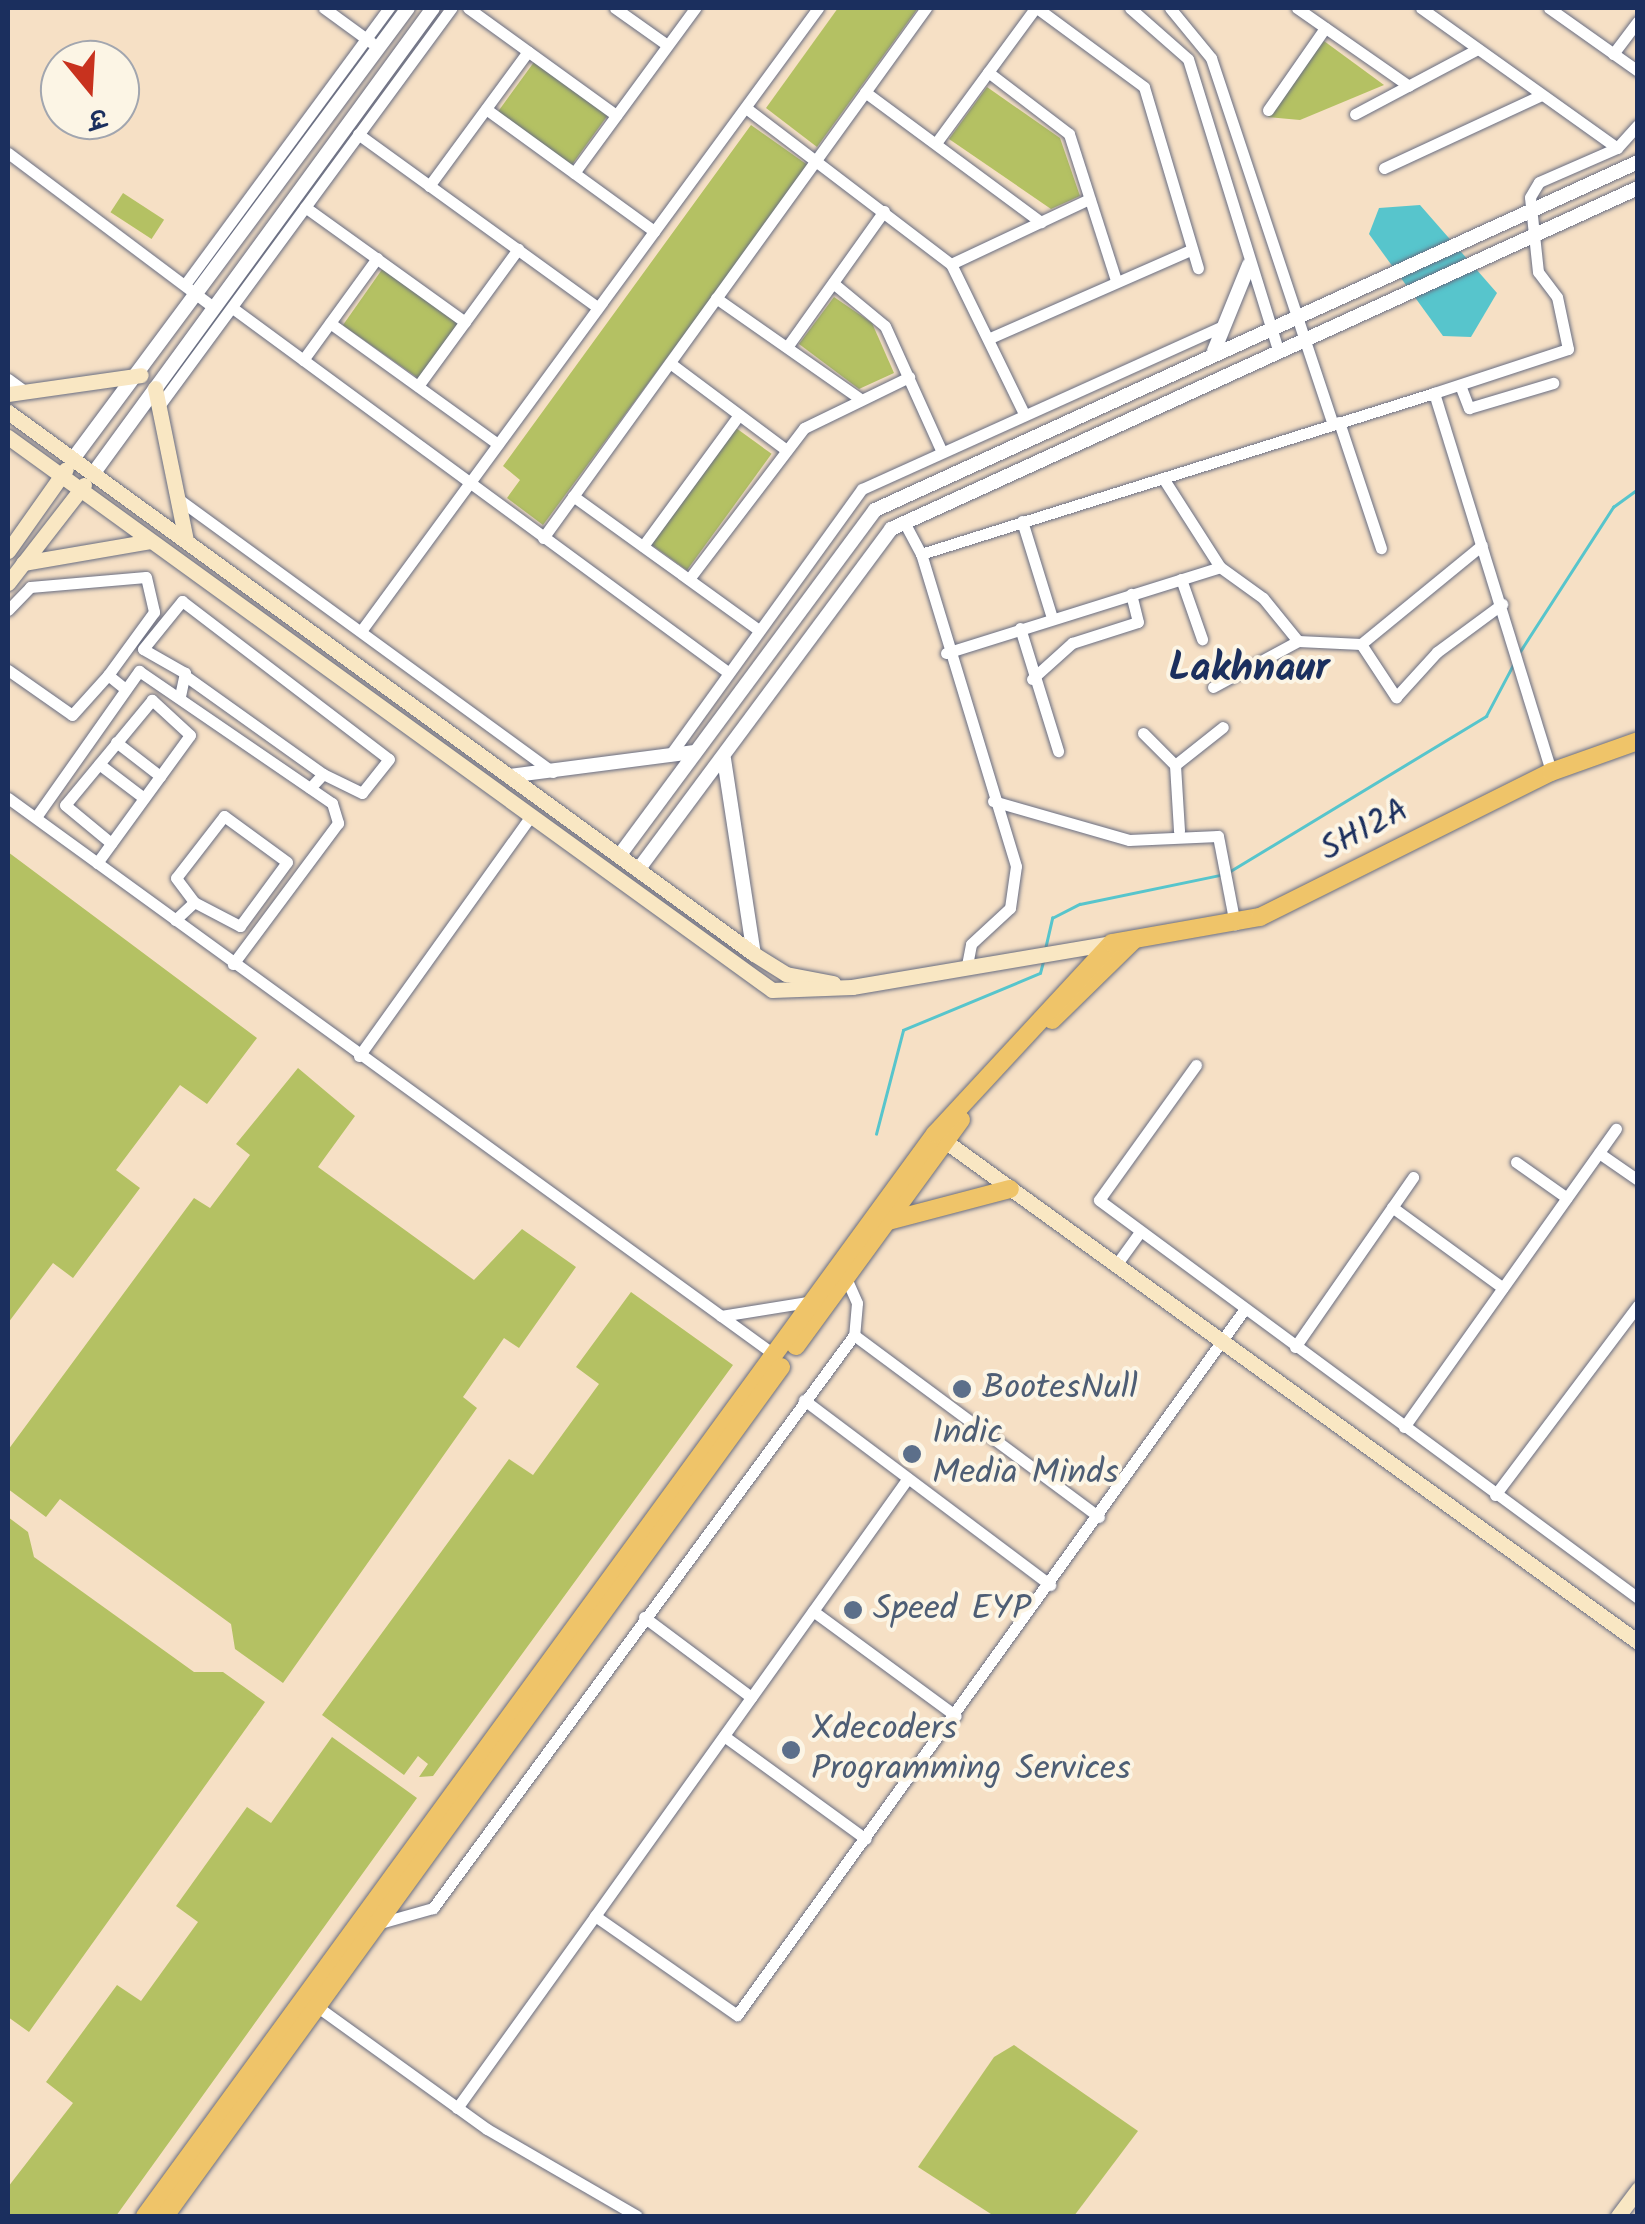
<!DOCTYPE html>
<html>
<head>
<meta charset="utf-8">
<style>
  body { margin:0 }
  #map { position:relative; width:1645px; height:2224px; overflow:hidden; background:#f6e0c5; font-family:Kalam,"Playpen Sans Deva",sans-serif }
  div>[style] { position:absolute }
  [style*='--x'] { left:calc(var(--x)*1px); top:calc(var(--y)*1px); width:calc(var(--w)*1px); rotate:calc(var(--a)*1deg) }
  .green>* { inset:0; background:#b4c163; transform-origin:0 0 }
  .water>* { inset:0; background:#57c5cc }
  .stream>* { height:2.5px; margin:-1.25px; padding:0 1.25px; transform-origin:1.25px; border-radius:1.25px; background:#57c5cc }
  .roads { filter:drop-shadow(0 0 2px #686d82) drop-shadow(0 0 2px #686d82) }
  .minor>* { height:11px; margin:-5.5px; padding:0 5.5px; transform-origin:5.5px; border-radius:5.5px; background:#fff }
  .tertiary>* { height:14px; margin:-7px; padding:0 7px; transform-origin:7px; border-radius:7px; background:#fff }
  .secondary>* { height:15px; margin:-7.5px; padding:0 7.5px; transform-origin:7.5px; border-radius:7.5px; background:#f9e7c3 }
  .primary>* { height:18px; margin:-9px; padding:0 9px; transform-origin:9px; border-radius:9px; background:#efc469 }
  .dots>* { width:28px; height:28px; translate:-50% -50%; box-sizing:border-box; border:5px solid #fcf5e5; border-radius:50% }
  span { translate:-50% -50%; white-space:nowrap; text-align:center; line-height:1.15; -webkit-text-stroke:8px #fcf5e5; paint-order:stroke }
  .street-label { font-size:35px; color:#1b2f5e }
  .service-label { font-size:35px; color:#4e5e75 }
  .left { translate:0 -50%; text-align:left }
  .quarter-label { font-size:40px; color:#1b2f5e; font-weight:700 }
  .frame { position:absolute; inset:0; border:10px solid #1b2f5e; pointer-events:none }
  .north { position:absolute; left:40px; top:40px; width:100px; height:100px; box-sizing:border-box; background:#fcf5e5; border:2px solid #a2a6af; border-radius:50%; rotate:162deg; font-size:28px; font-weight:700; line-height:40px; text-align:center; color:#1b2f5e }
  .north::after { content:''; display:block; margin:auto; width:35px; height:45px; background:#c8321e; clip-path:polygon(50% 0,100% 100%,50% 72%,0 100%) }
</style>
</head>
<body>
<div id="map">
  <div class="green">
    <div style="clip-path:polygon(838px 8px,918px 8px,817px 147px,766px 108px)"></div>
    <div style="clip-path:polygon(1324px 41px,1384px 85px,1300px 120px,1268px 117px)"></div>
    <div style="left:534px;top:62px;width:91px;height:62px;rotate:36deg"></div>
    <div style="clip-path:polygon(987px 87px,1060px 138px,1080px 196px,1051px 209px,949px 139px)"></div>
    <div style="clip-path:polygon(751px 125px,809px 166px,543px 525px,507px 498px,520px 480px,503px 466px)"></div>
    <div style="left:123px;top:193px;width:49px;height:23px;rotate:33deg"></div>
    <div style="left:383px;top:268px;width:93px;height:70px;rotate:35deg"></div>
    <div style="clip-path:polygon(834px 297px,872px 323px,894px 373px,859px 389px,799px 344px)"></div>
    <div style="left:736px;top:428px;width:44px;height:144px;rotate:36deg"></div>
    <div style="clip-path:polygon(8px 852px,257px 1038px,207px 1104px,180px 1085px,116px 1170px,140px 1188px,73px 1278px,53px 1263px,8px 1323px)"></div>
    <div style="clip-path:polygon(298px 1068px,355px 1116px,318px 1167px,474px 1280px,522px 1229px,576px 1267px,519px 1348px,504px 1338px,463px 1397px,477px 1408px,283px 1683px,235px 1649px,231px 1624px,60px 1499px,46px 1517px,8px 1489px,8px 1450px,194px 1198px,210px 1208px,250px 1155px,236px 1144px)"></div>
    <div style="clip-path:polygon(631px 1292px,733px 1365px,433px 1776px,419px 1777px,428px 1764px,418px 1756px,404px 1775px,322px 1715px,509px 1459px,533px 1475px,599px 1384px,576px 1367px)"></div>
    <div style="clip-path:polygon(8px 1517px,28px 1532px,34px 1557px,194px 1672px,223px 1672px,265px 1702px,29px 2032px,8px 2017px)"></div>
    <div style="clip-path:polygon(332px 1737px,417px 1798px,116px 2216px,8px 2216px,8px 2187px,73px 2103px,46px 2082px,117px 1985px,141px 2001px,198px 1922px,176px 1906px,247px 1807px,271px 1823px)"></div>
    <div style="clip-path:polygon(1014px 2045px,1138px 2131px,1074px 2216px,994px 2216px,918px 2167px,994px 2057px)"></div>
  </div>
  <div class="water">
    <div style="clip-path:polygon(1420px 205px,1497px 293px,1471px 337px,1443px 336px,1369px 234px,1379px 208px)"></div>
  </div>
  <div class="stream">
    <div style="--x:1519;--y:653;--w:174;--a:-57.2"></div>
    <div style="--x:1613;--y:507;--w:31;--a:-36"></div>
    <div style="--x:1227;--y:873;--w:303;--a:-31.2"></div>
    <div style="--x:1486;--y:716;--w:58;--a:-62.1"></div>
    <div style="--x:1045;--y:949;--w:32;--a:-77"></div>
    <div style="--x:1052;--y:918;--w:31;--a:-27"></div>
    <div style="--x:1080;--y:904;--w:143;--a:-11.7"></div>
    <div style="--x:876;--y:1134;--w:107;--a:-75.4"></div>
    <div style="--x:903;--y:1030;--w:148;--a:-22.6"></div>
    <div style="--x:1040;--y:973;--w:11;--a:-75"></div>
  </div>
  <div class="roads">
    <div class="minor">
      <div style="--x:324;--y:8;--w:59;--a:36.1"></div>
      <div style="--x:468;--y:8;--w:183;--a:35.9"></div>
      <div style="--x:615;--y:8;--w:64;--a:35.4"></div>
      <div style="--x:1037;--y:8;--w:133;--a:36.4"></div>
      <div style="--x:1144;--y:87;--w:189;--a:73.4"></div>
      <div style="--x:1130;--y:8;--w:77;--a:41.3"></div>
      <div style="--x:1188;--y:59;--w:305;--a:72.8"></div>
      <div style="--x:1170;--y:8;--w:65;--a:50.6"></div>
      <div style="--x:1211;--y:58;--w:386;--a:71.6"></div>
      <div style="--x:1297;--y:8;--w:136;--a:34.9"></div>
      <div style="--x:1421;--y:8;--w:241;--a:35.5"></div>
      <div style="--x:1549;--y:8;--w:109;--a:35.3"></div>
      <div style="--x:1613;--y:54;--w:41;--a:-52.9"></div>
      <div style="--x:988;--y:72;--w:102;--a:37.4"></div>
      <div style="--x:1069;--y:134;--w:153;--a:72.2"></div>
      <div style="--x:865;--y:92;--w:219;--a:36.5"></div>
      <div style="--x:746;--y:108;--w:258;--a:37.3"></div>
      <div style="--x:951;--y:264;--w:167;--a:64"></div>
      <div style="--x:486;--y:109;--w:208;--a:36"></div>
      <div style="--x:1268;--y:110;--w:100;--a:-55.2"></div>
      <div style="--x:1355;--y:114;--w:139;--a:-27.9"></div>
      <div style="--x:358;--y:134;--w:296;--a:35.9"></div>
      <div style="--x:936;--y:143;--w:167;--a:-53.7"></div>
      <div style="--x:8;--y:153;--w:256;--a:36.9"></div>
      <div style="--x:1384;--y:168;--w:173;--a:-24.9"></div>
      <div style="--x:574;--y:173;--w:205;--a:-53.7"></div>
      <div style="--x:429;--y:186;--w:167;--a:-53.7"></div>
      <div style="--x:305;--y:207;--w:197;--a:35.7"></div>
      <div style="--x:951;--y:264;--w:153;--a:-25.2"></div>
      <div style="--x:186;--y:283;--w:342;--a:-53.6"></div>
      <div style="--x:833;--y:283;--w:67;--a:39.6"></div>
      <div style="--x:885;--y:326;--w:138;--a:65.7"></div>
      <div style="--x:716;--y:298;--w:174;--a:35"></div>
      <div style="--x:234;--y:309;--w:614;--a:36.33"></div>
      <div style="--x:330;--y:323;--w:207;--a:35.8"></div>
      <div style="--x:990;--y:338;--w:219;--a:-23.7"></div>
      <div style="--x:787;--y:347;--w:167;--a:-54.5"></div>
      <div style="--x:303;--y:360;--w:126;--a:-54"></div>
      <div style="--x:670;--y:363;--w:144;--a:36.8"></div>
      <div style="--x:8;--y:379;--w:19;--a:36"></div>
      <div style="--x:1460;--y:385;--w:25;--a:69"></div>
      <div style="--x:1469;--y:408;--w:88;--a:-16.6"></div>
      <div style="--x:418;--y:386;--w:170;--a:-53.9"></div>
      <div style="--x:1434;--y:393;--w:141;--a:-18.2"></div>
      <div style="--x:1568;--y:349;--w:53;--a:-101.9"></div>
      <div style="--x:1557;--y:297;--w:31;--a:-127"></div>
      <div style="--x:1538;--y:272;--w:75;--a:-96.1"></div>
      <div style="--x:1530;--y:197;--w:17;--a:-59"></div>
      <div style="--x:1539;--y:182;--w:85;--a:-23.6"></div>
      <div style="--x:1617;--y:148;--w:31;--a:-48"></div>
      <div style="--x:159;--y:406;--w:494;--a:-53.7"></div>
      <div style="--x:1339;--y:422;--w:133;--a:71.6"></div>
      <div style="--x:1163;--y:478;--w:106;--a:57.4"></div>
      <div style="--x:1220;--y:567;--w:53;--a:35.8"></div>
      <div style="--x:1263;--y:598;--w:55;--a:50.9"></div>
      <div style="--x:573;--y:496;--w:229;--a:35.8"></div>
      <div style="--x:177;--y:498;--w:465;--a:36.1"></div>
      <div style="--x:1022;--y:521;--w:102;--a:72.8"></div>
      <div style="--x:904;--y:522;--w:36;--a:62"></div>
      <div style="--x:543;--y:538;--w:654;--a:-54.15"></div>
      <div style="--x:643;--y:546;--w:162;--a:-53.8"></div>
      <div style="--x:689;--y:579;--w:190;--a:-52.7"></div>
      <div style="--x:804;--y:428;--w:117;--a:-25.9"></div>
      <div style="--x:1181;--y:579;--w:64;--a:70.7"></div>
      <div style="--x:8;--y:610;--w:32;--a:-46"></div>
      <div style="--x:30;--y:587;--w:116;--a:-4.9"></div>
      <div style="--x:146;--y:577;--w:36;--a:77"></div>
      <div style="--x:154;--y:612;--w:78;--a:126.1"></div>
      <div style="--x:1020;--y:628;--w:129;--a:72.8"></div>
      <div style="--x:361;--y:631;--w:773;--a:-53.74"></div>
      <div style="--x:1361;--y:644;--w:64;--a:56.6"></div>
      <div style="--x:1396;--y:697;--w:61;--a:-47.7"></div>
      <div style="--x:1437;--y:652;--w:81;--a:-36.4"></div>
      <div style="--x:946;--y:653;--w:287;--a:-17.4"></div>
      <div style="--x:8;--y:670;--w:78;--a:35.1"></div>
      <div style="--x:72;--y:715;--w:54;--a:-48"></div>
      <div style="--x:108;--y:675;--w:19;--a:39"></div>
      <div style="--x:187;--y:677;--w:167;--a:35.5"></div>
      <div style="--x:1032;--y:679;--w:54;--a:-42"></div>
      <div style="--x:1072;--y:643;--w:69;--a:-17.7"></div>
      <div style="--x:1138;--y:622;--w:29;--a:-104"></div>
      <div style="--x:1213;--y:687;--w:97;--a:-28.4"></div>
      <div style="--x:1298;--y:641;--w:63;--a:2.7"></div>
      <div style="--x:1361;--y:644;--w:156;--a:-39.3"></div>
      <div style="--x:180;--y:696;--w:24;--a:-78"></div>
      <div style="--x:185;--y:673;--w:48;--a:-150.3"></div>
      <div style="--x:143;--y:649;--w:62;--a:-50.9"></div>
      <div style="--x:182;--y:601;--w:260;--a:37.4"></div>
      <div style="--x:389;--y:759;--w:43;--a:128.5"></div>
      <div style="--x:362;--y:793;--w:43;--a:-154"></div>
      <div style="--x:323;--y:774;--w:19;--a:133"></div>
      <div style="--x:1143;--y:733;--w:45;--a:45"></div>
      <div style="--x:1175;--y:765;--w:66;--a:86.5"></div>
      <div style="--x:116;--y:742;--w:56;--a:37.7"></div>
      <div style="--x:670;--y:755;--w:328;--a:-54.2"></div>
      <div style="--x:862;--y:489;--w:396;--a:-24.3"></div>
      <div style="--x:99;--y:764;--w:56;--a:37.1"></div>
      <div style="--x:1175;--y:765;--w:61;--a:-38.4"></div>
      <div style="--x:8;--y:798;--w:948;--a:35.99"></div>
      <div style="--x:993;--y:801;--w:141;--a:16"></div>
      <div style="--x:1129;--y:840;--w:89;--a:-2.6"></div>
      <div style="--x:1218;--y:836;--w:90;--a:79.1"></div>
      <div style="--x:36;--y:817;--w:179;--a:-54.8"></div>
      <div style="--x:139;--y:671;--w:234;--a:34.4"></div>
      <div style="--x:332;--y:803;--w:21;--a:73"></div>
      <div style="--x:338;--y:823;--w:176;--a:126.7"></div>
      <div style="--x:97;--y:863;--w:158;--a:-54"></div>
      <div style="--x:190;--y:735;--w:52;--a:-137.4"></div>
      <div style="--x:152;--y:700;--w:136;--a:129.6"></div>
      <div style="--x:65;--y:805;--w:60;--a:39.6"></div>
      <div style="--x:175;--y:920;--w:26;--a:-43"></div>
      <div style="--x:194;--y:902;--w:52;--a:27.6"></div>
      <div style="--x:240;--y:926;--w:79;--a:-53.7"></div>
      <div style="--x:287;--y:862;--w:78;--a:-143.9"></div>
      <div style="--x:224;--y:816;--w:78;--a:127.7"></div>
      <div style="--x:176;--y:878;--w:30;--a:53"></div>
      <div style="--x:967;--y:965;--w:21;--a:-79"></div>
      <div style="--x:971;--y:944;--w:53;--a:-42.7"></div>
      <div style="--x:1010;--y:908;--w:42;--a:-81.9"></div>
      <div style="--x:1016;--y:866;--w:326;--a:-106.9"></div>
      <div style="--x:921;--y:554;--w:538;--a:-17.42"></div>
      <div style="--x:1434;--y:393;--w:397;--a:72.8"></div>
      <div style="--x:359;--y:1056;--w:294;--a:-54.4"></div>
      <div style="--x:1196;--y:1065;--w:166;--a:125.7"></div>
      <div style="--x:1099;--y:1200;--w:670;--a:36.44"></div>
      <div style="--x:1599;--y:1153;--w:47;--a:34.7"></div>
      <div style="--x:1516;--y:1162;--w:62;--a:35.2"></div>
      <div style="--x:1392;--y:1207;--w:137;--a:36.1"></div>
      <div style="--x:1116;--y:1265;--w:41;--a:-54"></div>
      <div style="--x:846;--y:1278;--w:27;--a:66"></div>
      <div style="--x:857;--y:1303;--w:32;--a:95"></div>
      <div style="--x:721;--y:1316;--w:94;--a:-9.2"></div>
      <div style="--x:1295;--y:1347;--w:207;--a:-55.2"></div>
      <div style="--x:804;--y:1400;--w:308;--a:36.9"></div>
      <div style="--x:1404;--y:1427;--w:366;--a:-54.6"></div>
      <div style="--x:1495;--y:1495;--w:238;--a:-53"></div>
      <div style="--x:813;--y:1611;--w:177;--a:36.3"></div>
      <div style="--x:644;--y:1617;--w:134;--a:36.8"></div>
      <div style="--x:724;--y:1736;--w:175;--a:36"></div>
      <div style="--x:595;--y:1916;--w:538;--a:-54.45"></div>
      <div style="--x:380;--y:1923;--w:55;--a:-15.8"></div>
      <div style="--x:433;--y:1908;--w:711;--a:-53.69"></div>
      <div style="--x:854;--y:1335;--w:305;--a:36.6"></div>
      <div style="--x:315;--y:2005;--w:212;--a:35.8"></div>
      <div style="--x:487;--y:2129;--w:173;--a:30.1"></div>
      <div style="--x:457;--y:2108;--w:236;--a:-54.3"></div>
      <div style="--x:595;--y:1916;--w:173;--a:34.9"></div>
      <div style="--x:737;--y:2015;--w:868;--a:-54.28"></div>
    </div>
    <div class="tertiary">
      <div style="--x:1214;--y:351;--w:93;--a:-67.9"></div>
      <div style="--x:73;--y:459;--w:562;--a:-53.4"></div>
      <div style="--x:93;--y:474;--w:577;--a:-53.88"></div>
      <div style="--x:724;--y:759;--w:197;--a:81.3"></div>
      <div style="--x:509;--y:776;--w:188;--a:-7.4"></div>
      <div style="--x:619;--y:856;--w:430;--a:-53.5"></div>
      <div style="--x:875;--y:510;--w:839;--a:-24.52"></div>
      <div style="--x:638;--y:870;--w:425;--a:-53.4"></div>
      <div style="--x:891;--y:529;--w:821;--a:-24.54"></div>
    </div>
    <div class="secondary">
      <div style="--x:155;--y:388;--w:156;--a:78.5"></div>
      <div style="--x:8;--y:394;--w:134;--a:-8.1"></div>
      <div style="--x:8;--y:412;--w:922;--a:36"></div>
      <div style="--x:754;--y:954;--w:38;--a:32"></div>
      <div style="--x:786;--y:974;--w:48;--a:10.8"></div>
      <div style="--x:8;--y:437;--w:943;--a:35.9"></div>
      <div style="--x:772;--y:990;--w:80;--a:-2.1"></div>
      <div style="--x:852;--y:987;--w:264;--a:-9.6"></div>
      <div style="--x:8;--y:551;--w:100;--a:-54.7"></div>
      <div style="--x:23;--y:563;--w:129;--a:-9.8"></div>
      <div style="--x:8;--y:583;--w:124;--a:-52.2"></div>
      <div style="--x:938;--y:1136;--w:864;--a:35.86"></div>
      <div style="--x:1618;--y:2216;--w:34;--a:-53"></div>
    </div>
    <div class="primary">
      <div style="--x:1052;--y:1020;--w:115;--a:-44.3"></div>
      <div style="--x:888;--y:1221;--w:126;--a:-14.7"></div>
      <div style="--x:796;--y:1346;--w:280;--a:-53.9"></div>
      <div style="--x:145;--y:2216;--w:1340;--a:-53.87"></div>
      <div style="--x:935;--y:1134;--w:260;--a:-47.2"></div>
      <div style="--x:1112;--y:943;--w:150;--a:-10"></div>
      <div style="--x:1260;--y:917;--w:325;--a:-26.5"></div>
      <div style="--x:1551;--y:772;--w:92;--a:-19.6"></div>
      <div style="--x:165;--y:2216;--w:1049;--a:-54.04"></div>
    </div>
  </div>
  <div class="dots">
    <div style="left:962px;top:1389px;background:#5c6f8a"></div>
    <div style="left:912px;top:1454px;background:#5c6f8a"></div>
    <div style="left:853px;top:1610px;background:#5c6f8a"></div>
    <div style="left:791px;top:1750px;background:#5c6f8a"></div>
  </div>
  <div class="street-label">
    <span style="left:1365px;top:831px;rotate:-28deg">SH12A</span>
  </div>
  <div class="service-label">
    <span class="left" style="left:982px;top:1389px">BootesNull</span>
    <span class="left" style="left:932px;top:1454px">Indic<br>Media Minds</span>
    <span class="left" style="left:873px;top:1610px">Speed EYP</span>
    <span class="left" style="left:811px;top:1750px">Xdecoders<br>Programming Services</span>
  </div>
  <div class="quarter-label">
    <span style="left:1249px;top:669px">Lakhnaur</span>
  </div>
  <div class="frame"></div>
  <div class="north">उ</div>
</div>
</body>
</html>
